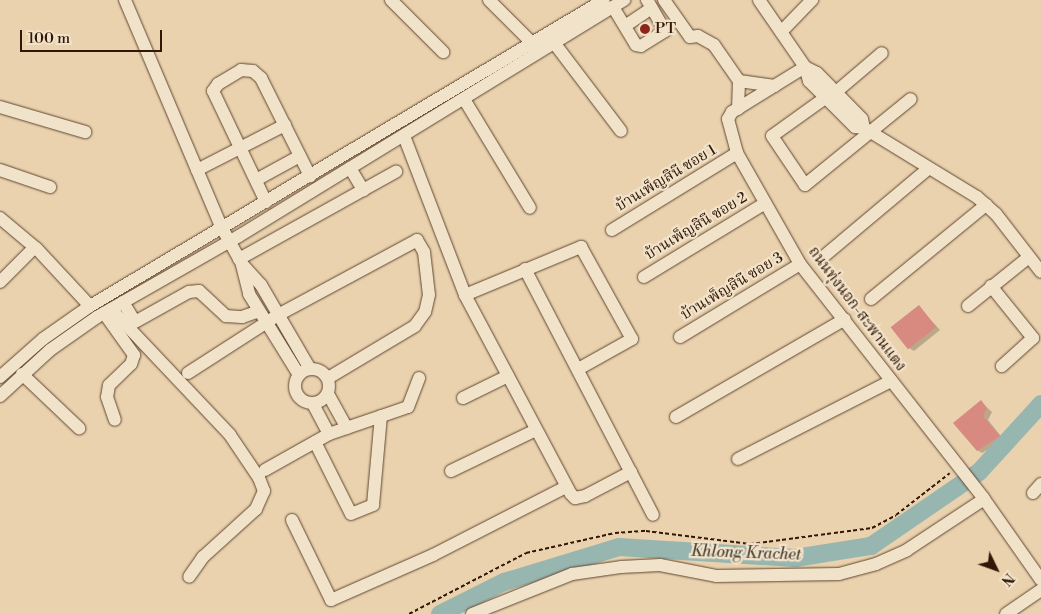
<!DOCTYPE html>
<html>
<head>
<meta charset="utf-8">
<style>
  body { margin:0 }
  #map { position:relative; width:1041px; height:614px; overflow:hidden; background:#ead2ae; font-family:"Libre Bodoni","Noto Serif Thai",serif }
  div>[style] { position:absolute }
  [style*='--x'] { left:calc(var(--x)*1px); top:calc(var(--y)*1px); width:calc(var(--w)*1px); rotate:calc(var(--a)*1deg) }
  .shadow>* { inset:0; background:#0003 }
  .river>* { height:18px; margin:-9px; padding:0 9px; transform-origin:9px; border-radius:9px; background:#98b6b0 }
  .building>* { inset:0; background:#d88980; transform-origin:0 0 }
  .path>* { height:2px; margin-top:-1px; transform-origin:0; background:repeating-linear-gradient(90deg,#321706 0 4px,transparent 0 6.5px) }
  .roads { filter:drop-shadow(0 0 1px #604630) drop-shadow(0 0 1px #604630) }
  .minor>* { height:12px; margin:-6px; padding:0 6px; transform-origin:6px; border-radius:6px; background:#f1e2ca }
  .minor>.ring { margin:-6px; padding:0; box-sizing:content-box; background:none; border:12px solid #f1e2ca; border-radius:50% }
  .dots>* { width:14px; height:14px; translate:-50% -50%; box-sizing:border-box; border:2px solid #f1e2ca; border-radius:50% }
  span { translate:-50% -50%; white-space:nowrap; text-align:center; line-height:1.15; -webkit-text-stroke:4.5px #f1e2ca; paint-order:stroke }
  .poi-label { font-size:15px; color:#321706 }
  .left { translate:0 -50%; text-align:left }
  .street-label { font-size:15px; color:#321706 }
  .water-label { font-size:16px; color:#514739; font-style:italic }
  .north { position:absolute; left:971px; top:544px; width:50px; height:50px; -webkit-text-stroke:4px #f1e2ca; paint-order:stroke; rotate:132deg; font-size:14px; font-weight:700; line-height:20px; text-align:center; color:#321706 }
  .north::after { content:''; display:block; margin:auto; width:18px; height:22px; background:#321706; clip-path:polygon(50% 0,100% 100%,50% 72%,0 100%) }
  .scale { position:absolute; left:20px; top:30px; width:142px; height:22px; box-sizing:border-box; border:2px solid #321706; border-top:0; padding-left:6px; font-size:15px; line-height:18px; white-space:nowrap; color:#321706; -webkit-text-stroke:4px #f1e2ca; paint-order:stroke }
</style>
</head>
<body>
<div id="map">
  <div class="shadow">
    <div style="clip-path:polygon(919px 307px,940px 330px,914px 351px,909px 348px)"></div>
    <div style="clip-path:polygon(981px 402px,992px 412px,988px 420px,1004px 440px,982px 453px,977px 450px)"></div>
  </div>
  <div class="river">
    <div style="--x:440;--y:614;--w:72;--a:-26.6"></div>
    <div style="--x:504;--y:582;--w:120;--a:-16.9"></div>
    <div style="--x:619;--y:547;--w:176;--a:3.6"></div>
    <div style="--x:795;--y:558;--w:77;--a:-9"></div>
    <div style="--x:871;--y:546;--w:131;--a:-34.4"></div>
    <div style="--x:979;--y:472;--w:92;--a:-47.6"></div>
  </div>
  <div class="building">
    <div style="left:919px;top:305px;width:28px;height:36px;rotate:52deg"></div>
    <div style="clip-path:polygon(981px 400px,987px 408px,983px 416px,1000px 436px,977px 451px,953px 423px)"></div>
  </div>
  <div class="path">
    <div style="--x:409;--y:614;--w:132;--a:-27.5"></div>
    <div style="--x:526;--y:553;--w:91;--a:-12.7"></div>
    <div style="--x:615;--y:533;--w:31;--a:-4"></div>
    <div style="--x:646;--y:531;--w:105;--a:7.1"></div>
    <div style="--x:750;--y:544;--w:123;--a:-7.5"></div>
    <div style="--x:872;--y:528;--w:27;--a:-28"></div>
    <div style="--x:896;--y:515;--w:68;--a:-37.9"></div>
  </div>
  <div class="roads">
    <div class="minor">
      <div style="--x:125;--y:0;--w:248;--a:67"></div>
      <div style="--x:222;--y:228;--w:41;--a:60.9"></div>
      <div style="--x:242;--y:264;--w:28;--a:48"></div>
      <div style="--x:261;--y:285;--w:97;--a:59.7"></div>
      <div style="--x:391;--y:0;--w:74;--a:45"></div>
      <div style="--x:489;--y:0;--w:62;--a:45"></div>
      <div style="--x:664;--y:0;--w:45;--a:54.9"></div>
      <div style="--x:690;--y:37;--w:8;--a:-7"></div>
      <div style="--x:698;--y:36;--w:18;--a:29"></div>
      <div style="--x:714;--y:45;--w:44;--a:55.2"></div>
      <div style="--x:739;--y:81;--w:28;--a:92"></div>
      <div style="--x:759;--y:0;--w:81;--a:55.5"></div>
      <div style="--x:805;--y:67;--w:15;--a:74"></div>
      <div style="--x:809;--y:81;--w:65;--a:45"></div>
      <div style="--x:855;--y:127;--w:9;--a:6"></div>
      <div style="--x:864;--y:128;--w:132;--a:31.4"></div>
      <div style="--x:977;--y:197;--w:25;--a:42"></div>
      <div style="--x:996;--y:214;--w:73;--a:52.2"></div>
      <div style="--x:613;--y:7;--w:44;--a:58.8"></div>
      <div style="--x:636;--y:45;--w:5;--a:11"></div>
      <div style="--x:641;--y:46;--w:28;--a:-32"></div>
      <div style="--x:665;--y:31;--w:36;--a:-120"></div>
      <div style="--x:625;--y:26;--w:32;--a:-34"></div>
      <div style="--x:781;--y:32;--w:45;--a:-45.9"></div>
      <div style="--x:555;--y:44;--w:109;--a:52.8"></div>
      <div style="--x:805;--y:67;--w:86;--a:148.3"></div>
      <div style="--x:732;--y:112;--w:8;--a:120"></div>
      <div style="--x:728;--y:119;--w:35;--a:75"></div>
      <div style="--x:737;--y:153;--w:128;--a:60.4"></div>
      <div style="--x:800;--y:264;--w:298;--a:51.9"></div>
      <div style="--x:984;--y:499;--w:99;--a:54.9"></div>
      <div style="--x:805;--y:67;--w:13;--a:27"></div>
      <div style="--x:817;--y:73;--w:64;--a:45.6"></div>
      <div style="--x:862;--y:119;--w:9;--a:77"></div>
      <div style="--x:739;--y:81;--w:36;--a:8"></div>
      <div style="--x:836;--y:92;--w:60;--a:-40.3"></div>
      <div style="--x:825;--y:98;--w:65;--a:144.4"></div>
      <div style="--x:772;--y:136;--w:59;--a:56"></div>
      <div style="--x:805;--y:185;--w:136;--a:-39.1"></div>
      <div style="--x:464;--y:99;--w:127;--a:58.8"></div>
      <div style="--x:0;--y:107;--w:89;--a:16.4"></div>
      <div style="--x:404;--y:136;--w:170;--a:69"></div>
      <div style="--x:465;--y:295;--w:225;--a:62"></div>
      <div style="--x:571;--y:494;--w:6;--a:45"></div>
      <div style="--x:575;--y:498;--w:10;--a:-11"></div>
      <div style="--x:585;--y:496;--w:52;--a:-27.6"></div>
      <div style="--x:350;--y:168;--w:26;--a:59"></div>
      <div style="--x:363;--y:190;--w:38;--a:-29"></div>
      <div style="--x:0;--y:170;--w:53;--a:18.8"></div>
      <div style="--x:197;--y:170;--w:99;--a:-27.1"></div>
      <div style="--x:256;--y:180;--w:50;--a:-28.6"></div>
      <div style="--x:266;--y:202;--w:123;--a:-115.5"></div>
      <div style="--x:213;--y:91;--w:9;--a:-54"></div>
      <div style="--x:218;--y:84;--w:27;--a:-31"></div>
      <div style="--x:241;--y:70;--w:12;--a:5"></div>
      <div style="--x:253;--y:71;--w:11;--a:41"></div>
      <div style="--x:261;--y:78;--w:110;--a:63.4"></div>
      <div style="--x:0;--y:218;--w:48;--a:40"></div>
      <div style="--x:37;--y:249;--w:78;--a:47.1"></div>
      <div style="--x:612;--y:230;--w:147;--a:-31.6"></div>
      <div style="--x:823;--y:257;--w:137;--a:-40"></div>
      <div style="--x:239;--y:259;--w:142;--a:-29.1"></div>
      <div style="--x:242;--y:265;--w:30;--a:76"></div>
      <div style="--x:249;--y:294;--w:95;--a:58.3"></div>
      <div style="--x:525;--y:269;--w:277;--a:62.5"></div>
      <div style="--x:644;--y:277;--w:142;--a:-31.4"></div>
      <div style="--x:0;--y:282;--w:49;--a:-45"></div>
      <div style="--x:991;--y:286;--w:67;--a:51.1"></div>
      <div style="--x:1033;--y:338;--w:42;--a:137.9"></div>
      <div style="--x:465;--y:295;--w:126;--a:-22.5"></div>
      <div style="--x:581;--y:247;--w:105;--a:61"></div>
      <div style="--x:632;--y:339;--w:62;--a:150.9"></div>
      <div style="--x:871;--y:299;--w:149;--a:-39.3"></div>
      <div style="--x:123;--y:302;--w:23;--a:59"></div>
      <div style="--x:135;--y:322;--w:62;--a:-29.1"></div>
      <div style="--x:189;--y:292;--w:10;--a:-6"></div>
      <div style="--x:199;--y:291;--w:37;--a:43"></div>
      <div style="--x:226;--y:316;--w:16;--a:4"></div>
      <div style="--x:242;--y:317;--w:18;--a:-19"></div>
      <div style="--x:968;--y:306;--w:78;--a:-38.8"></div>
      <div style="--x:111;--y:309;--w:173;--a:46.6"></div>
      <div style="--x:230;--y:435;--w:52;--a:56"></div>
      <div style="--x:259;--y:478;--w:14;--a:69"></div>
      <div style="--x:264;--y:491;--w:20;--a:114"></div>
      <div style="--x:256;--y:509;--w:72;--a:137.8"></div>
      <div style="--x:203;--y:557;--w:24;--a:125"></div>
      <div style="--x:104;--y:313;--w:52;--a:54.5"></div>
      <div style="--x:134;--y:355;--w:9;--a:108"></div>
      <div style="--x:131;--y:364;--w:30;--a:136"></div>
      <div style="--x:109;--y:385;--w:12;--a:99"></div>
      <div style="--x:107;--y:397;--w:24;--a:71"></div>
      <div style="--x:680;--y:337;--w:140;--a:-31.3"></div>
      <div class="ring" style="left:295px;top:369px;width:22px;height:22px"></div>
      <div style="--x:188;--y:373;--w:107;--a:-32.8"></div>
      <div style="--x:278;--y:315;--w:158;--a:-28.3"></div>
      <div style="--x:417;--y:240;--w:14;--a:60"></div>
      <div style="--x:424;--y:252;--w:43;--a:83.4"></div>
      <div style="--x:429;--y:295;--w:17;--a:103"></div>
      <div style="--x:425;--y:312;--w:17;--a:126"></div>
      <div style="--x:415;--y:326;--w:101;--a:149.1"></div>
      <div style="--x:22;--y:374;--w:79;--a:43.5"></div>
      <div style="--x:0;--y:377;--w:57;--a:-41.5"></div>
      <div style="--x:43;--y:339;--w:57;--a:-35.1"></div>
      <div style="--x:90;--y:306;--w:598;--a:-30.77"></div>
      <div style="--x:328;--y:394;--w:39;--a:61"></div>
      <div style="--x:0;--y:396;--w:68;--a:-42.6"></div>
      <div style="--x:50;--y:350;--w:57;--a:-35.1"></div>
      <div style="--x:97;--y:317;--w:163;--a:-29.7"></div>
      <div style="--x:239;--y:236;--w:452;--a:-31.5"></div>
      <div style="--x:463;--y:398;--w:50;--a:-26.1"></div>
      <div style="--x:313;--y:404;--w:34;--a:62"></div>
      <div style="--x:676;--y:417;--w:195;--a:-30.1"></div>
      <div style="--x:315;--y:442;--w:80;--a:63.4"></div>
      <div style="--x:351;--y:514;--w:24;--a:-22"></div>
      <div style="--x:373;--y:505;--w:89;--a:-84.9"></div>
      <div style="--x:738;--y:459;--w:172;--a:-27"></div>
      <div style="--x:265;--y:470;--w:73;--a:-29.4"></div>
      <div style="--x:329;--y:434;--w:83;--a:-18.9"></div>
      <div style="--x:408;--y:407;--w:31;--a:-69"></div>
      <div style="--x:451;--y:471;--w:94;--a:-25.8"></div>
      <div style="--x:1033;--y:493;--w:12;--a:-48"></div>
      <div style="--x:292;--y:520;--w:89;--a:64"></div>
      <div style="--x:331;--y:600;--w:111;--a:-23.8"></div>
      <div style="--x:433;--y:555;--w:149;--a:-27.1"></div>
      <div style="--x:472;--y:614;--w:108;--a:-21.8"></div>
      <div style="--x:572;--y:574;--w:49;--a:-8.1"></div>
      <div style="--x:621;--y:567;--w:39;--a:-3"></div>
      <div style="--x:660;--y:565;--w:57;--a:11.1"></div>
      <div style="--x:716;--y:576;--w:123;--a:-0.9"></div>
      <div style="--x:839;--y:574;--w:38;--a:-15"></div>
      <div style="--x:876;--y:564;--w:34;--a:-24"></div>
      <div style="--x:907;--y:550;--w:92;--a:-33.5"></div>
      <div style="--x:1006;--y:614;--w:42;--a:-34.4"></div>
    </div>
  </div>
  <div class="dots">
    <div style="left:645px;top:29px;background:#8f2418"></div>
  </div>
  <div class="poi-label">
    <span class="left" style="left:655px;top:29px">PT</span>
  </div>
  <div class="street-label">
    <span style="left:666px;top:178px;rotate:-31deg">บ้านเพ็ญสินี ซอย 1</span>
    <span style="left:696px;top:226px;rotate:-31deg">บ้านเพ็ญสินี ซอย 2</span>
    <span style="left:732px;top:286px;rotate:-31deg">บ้านเพ็ญสินี ซอย 3</span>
    <span style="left:857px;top:309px;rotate:53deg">ถนนทุ่งนอก-สะพานแตง</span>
  </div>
  <div class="water-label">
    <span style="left:746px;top:553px;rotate:2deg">Khlong Krachet</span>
  </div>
  <div class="north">N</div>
  <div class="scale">100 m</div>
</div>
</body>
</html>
